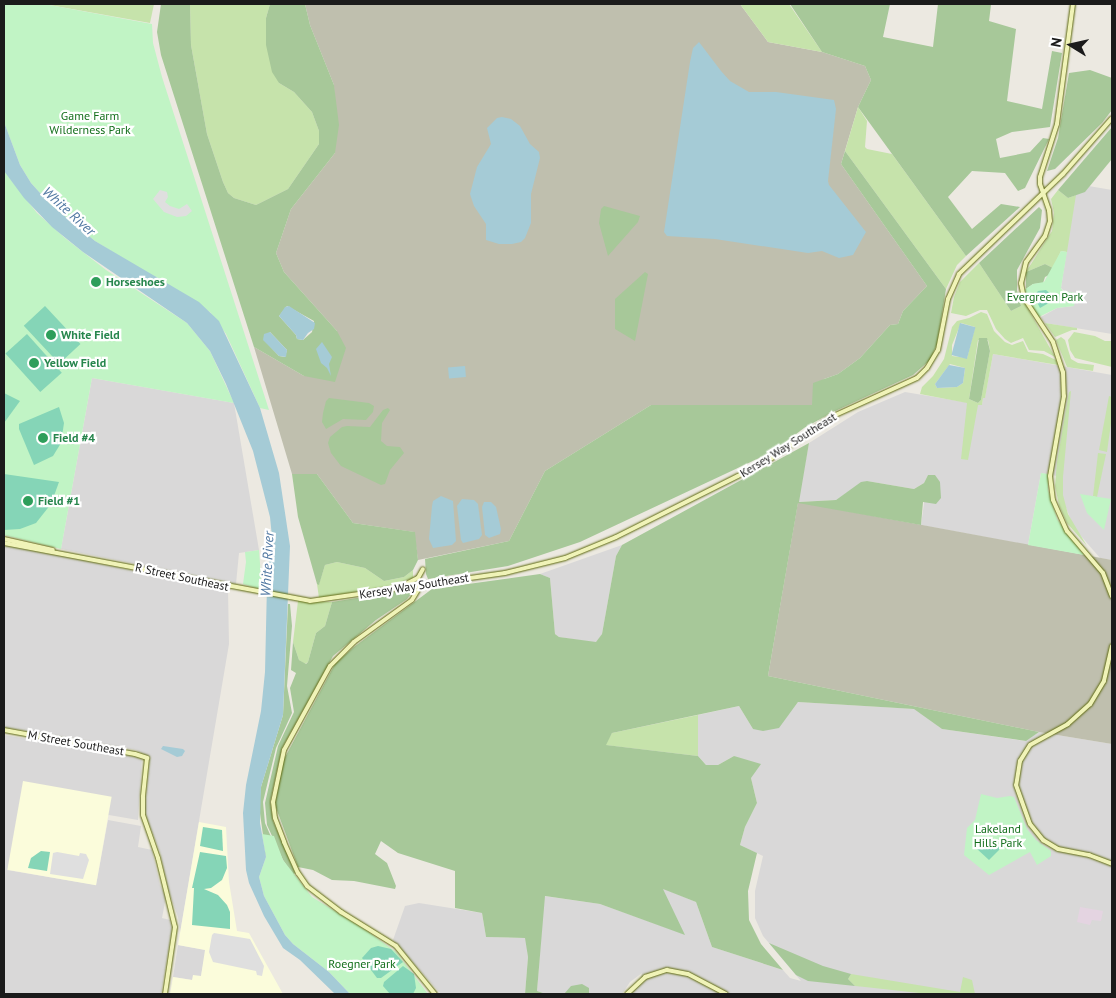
<!DOCTYPE html>
<html>
<head>
<meta charset="utf-8">
<style>
  body { margin:0 }
  #map { position:relative; width:1116px; height:998px; overflow:hidden; background:#ece9e1; font-family:"PT Sans",sans-serif }
  div>[style] { position:absolute }
  [style*='--x'] { left:calc(var(--x)*1px); top:calc(var(--y)*1px); width:calc(var(--w)*1px); rotate:calc(var(--a)*1deg) }
  .residential>* { inset:0; background:#d9d8d8 }
  .industrial>* { inset:0; background:#e4d4e1 }
  .education>* { inset:0; background:#fbfcdb; transform-origin:0 0 }
  .construction>* { inset:0; background:#bfbfae }
  .grass>* { inset:0; background:#c6e3ab }
  .forest>* { inset:0; background:#a7c899 }
  .park>* { inset:0; background:#c1f4c5 }
  .pitch>* { inset:0; background:#85d5b7; transform-origin:0 0 }
  .parking>* { inset:0; background:#dfdfdf }
  .water>* { inset:0; background:#a5cbd6; transform-origin:0 0 }
  .roads { filter:drop-shadow(0 0 1px #5c670d) drop-shadow(0 0 1px #5c670d) }
  .secondary>* { height:4px; margin:-2px; padding:0 2px; transform-origin:2px; border-radius:2px; background:#f0f3b8 }
  .dots>* { width:14px; height:14px; translate:-50% -50%; box-sizing:border-box; border:2px solid #fff; border-radius:50% }
  span { translate:-50% -50%; white-space:nowrap; text-align:center; line-height:1.15; -webkit-text-stroke:4.5px #fff; paint-order:stroke }
  .park-label { font-size:12px; color:#146f1c }
  .leisure-label { font-size:12px; color:#27864d; font-weight:700 }
  .left { translate:0 -50%; text-align:left }
  .street-label { font-size:12px; color:#1b1b1b }
  .water-label { font-size:14px; color:#5178a2; font-style:italic }
  .frame { position:absolute; inset:0; border:5px solid #1b1b1b; pointer-events:none }
  .north { position:absolute; left:1046px; top:20px; width:50px; height:50px; -webkit-text-stroke:4px #fff; paint-order:stroke; rotate:280deg; font-size:14px; font-weight:700; line-height:20px; text-align:center; color:#1b1b1b }
  .north::after { content:''; display:block; margin:auto; width:18px; height:22px; background:#1b1b1b; clip-path:polygon(50% 0,100% 100%,50% 72%,0 100%) }
</style>
</head>
<body>
<div id="map">
  <div class="residential">
    <div style="clip-path:polygon(1077px 184px,1112px 190px,1112px 334px,1045px 323px,1041px 317px,1057px 308px,1074px 306px,1074px 301px,1061px 288px)"></div>
    <div style="clip-path:polygon(993px 354px,1112px 375px,1112px 560px,1100px 558px,1074px 528px,1063px 500px,1062px 477px,1041px 473px,1028px 545px,921px 525px,928px 475px,924px 483px,914px 489px,867px 481px,861px 483px,836px 500px,798px 502px,809px 443px,858px 412px,905px 392px,982px 405px,983px 397px,985px 397px)"></div>
    <div style="clip-path:polygon(92px 378px,234px 403px,259px 550px,239px 553px,236px 584px,61px 549px)"></div>
    <div style="clip-path:polygon(4px 544px,228px 590px,229px 644px,180px 933px,178px 917px,168px 889px,160px 852px,147px 819px,145px 808px,150px 758px,136px 750px,4px 727px)"></div>
    <div style="clip-path:polygon(622px 545px,616px 556px,602px 634px,596px 643px,559px 637px,555px 634px,550px 578px,540px 574px)"></div>
    <div style="clip-path:polygon(798px 702px,915px 709px,942px 729px,1025px 741px,1039px 732px,1112px 744px,1112px 994px,628px 994px,640px 981px,642px 973px,630px 982px,622px 994px,546px 994px,537px 991px,544px 896px,600px 904px,684px 934px,662px 888px,696px 902px,712px 947px,783px 970px,790px 978px,801px 981px,763px 936px,755px 918px,755px 891px,763px 856px,740px 845px,745px 827px,757px 803px,751px 778px,734px 756px,718px 765px,706px 765px,698px 756px,698px 715px,739px 706px,753px 729px,779px 727px)"></div>
    <div style="clip-path:polygon(4px 735px,142px 758px,138px 820px,109px 815px,7px 870px,96px 885px,108px 820px,141px 826px,138px 847px,152px 850px,160px 885px,166px 897px,162px 918px,170px 920px,172px 928px,161px 994px,4px 994px)"></div>
    <div style="clip-path:polygon(419px 903px,482px 913px,486px 937px,526px 938px,528px 957px,525px 994px,441px 994px,393px 940px,405px 906px)"></div>
    <div style="clip-path:polygon(178px 945px,206px 950px,201px 976px,192px 980px,173px 977px)"></div>
  </div>
  <div class="industrial">
    <div style="clip-path:polygon(1080px 907px,1103px 911px,1101px 921px,1092px 920px,1090px 925px,1077px 922px)"></div>
  </div>
  <div class="education">
    <div style="left:23px;top:781px;width:90px;height:90px;rotate:10deg"></div>
    <div style="clip-path:polygon(199px 822px,226px 827px,229px 882px,237px 931px,249px 933px,283px 994px,170px 994px,173px 977px,192px 980px,193px 975px,201px 976px,205px 950px,178px 945px)"></div>
  </div>
  <div class="construction">
    <div style="clip-path:polygon(305px 4px,740px 4px,768px 42px,822px 52px,865px 66px,871px 80px,858px 107px,841px 164px,927px 286px,903px 311px,898px 324px,890px 325px,860px 358px,838px 374px,824px 379px,813px 405px,651px 405px,545px 471px,509px 541px,418px 560px,414px 532px,353px 523px,317px 474px,292px 474px,254px 347px,304px 376px,337px 331px,284px 272px,276px 253px,291px 209px,335px 153px,334px 85px,310px 25px)"></div>
    <div style="clip-path:polygon(798px 502px,1112px 560px,1112px 744px,1039px 732px,768px 676px)"></div>
  </div>
  <div class="grass">
    <div style="clip-path:polygon(44px 4px,154px 4px,150px 23px)"></div>
    <div style="clip-path:polygon(190px 4px,270px 4px,266px 18px,279px 83px,294px 92px,312px 112px,319px 131px,319px 144px,288px 189px,256px 205px,234px 198px,228px 193px,223px 182px,207px 134px,191px 45px)"></div>
    <div style="clip-path:polygon(740px 4px,789px 4px,822px 52px,768px 42px)"></div>
    <div style="clip-path:polygon(858px 107px,867px 121px,865px 147px,867px 149px,892px 154px,966px 256px,957px 265px,946px 289px,845px 151px)"></div>
    <div style="clip-path:polygon(1058px 190px,1068px 198px,1076px 195px,1067px 252px,1061px 251px,1053px 268px,1045px 264px,1026px 272px,1052px 231px,1054px 213px,1051px 199px)"></div>
    <div style="clip-path:polygon(979px 263px,1011px 311px,1021px 306px,1017px 291px,1019px 293px,1055px 357px,1044px 351px,1029px 350px,1023px 338px,1011px 343px,1005px 339px,996px 329px,987px 310px,980px 310px,966px 316px,951px 313px,954px 297px,960px 282px)"></div>
    <div style="clip-path:polygon(evenodd,981px 312px,987px 314px,994px 331px,1005px 342px,1012px 345px,1023px 341px,1028px 352px,1043px 354px,1056px 360px,1058px 365px,993px 354px,985px 398px,983px 398px,982px 405px,978px 405px,968px 460px,961px 459px,967px 403px,920px 394px,922px 387px,933px 376px,944px 359px,952px 327px,957px 321px,969px 318px,981px 312px,961px 323px,975px 327px,967px 358px,952px 356px,952px 345px,961px 323px,981px 312px,978px 340px,988px 340px,990px 351px,981px 400px,978px 403px,969px 399px,978px 340px,981px 312px,950px 364px,965px 368px,963px 383px,957px 387px,937px 388px,935px 384px,950px 364px)"></div>
    <div style="clip-path:polygon(1045px 323px,1077px 328px,1077px 330px,1072px 330px,1055px 337px)"></div>
    <div style="clip-path:polygon(1074px 332px,1095px 336px,1105px 341px,1112px 341px,1112px 367px,1075px 358px,1070px 350px,1068px 340px)"></div>
    <div style="clip-path:polygon(1061px 337px,1065px 340px,1071px 359px,1078px 363px,1094px 365px,1093px 371px,1067px 367px,1056px 340px)"></div>
    <div style="clip-path:polygon(1071px 391px,1063px 477px,1063px 495px,1068px 514px,1087px 546px,1067px 523px,1059px 505px,1055px 486px,1057px 462px,1069px 392px)"></div>
    <div style="clip-path:polygon(1109px 396px,1112px 397px,1112px 416px,1107px 452px,1099px 450px)"></div>
    <div style="clip-path:polygon(1098px 453px,1106px 454px,1097px 497px,1093px 496px)"></div>
    <div style="clip-path:polygon(337px 562px,365px 568px,384px 581px,404px 577px,413px 570px,413px 578px,389px 586px,319px 598px,317px 584px,319px 584px,325px 565px)"></div>
    <div style="clip-path:polygon(298px 601px,332px 602px,325px 626px,316px 633px,308px 662px,305px 664px,299px 660px,293px 642px)"></div>
    <div style="clip-path:polygon(698px 715px,698px 756px,605px 745px,612px 733px)"></div>
    <div style="clip-path:polygon(851px 974px,960px 992px,963px 977px,972px 980px,975px 994px,919px 993px,865px 987px,855px 986px,848px 979px)"></div>
  </div>
  <div class="forest">
    <div style="clip-path:polygon(evenodd,161px 4px,190px 4px,191px 45px,207px 134px,223px 182px,228px 193px,234px 198px,256px 205px,288px 189px,319px 144px,319px 131px,312px 112px,294px 92px,279px 83px,272px 72px,266px 45px,266px 18px,270px 4px,305px 4px,310px 25px,334px 85px,339px 125px,335px 153px,291px 209px,276px 253px,284px 272px,337px 331px,346px 348px,335px 382px,304px 376px,254px 347px,161px 55px,157px 32px,161px 4px,287px 306px,314px 321px,312px 332px,303px 340px,297px 339px,296px 335px,279px 316px,287px 306px,161px 4px,270px 332px,287px 350px,285px 357px,279px 356px,265px 341px,270px 332px)"></div>
    <div style="clip-path:polygon(790px 4px,890px 4px,883px 37px,933px 47px,938px 4px,1015px 4px,991px 5px,989px 21px,1016px 29px,1007px 101px,1042px 109px,1052px 51px,1062px 53px,1050px 127px,1012px 132px,996px 139px,1000px 158px,1030px 152px,1043px 138px,1049px 139px,1025px 188px,1018px 191px,1005px 173px,972px 171px,948px 197px,972px 229px,1001px 204px,1020px 207px,966px 256px,858px 107px,871px 80px,865px 66px,822px 52px)"></div>
    <div style="clip-path:polygon(1090px 70px,1112px 78px,1112px 110px,1102px 123px,1055px 169px,1047px 171px,1058px 138px,1069px 73px)"></div>
    <div style="clip-path:polygon(1112px 127px,1112px 159px,1085px 192px,1068px 198px,1058px 190px)"></div>
    <div style="clip-path:polygon(845px 151px,946px 289px,937px 344px,930px 360px,913px 375px,833px 412px,804px 428px,774px 451px,580px 542px,508px 566px,428px 579px,426px 574px,425px 559px,509px 541px,545px 471px,651px 405px,812px 405px,813px 383px,838px 374px,860px 358px,890px 325px,898px 324px,903px 311px,927px 286px,841px 164px)"></div>
    <div style="clip-path:polygon(604px 206px,640px 216px,638px 222px,608px 256px,599px 223px,601px 209px)"></div>
    <div style="clip-path:polygon(1039px 207px,1042px 210px,1040px 228px,1017px 270px,1017px 291px,1021px 306px,1011px 311px,979px 263px)"></div>
    <div style="clip-path:polygon(1045px 264px,1053px 268px,1049px 275px,1045px 277px,1043px 283px,1033px 284px,1026px 289px,1026px 272px)"></div>
    <div style="clip-path:polygon(645px 272px,648px 274px,635px 341px,615px 329px,615px 299px)"></div>
    <div style="clip-path:polygon(979px 338px,987px 338px,990px 351px,981px 400px,978px 403px,969px 399px)"></div>
    <div style="clip-path:polygon(329px 398px,369px 403px,374px 406px,373px 412px,366px 420px,343px 419px,326px 429px,322px 422px,323px 413px,326px 401px)"></div>
    <div style="clip-path:polygon(388px 408px,390px 410px,382px 423px,381px 441px,387px 446px,400px 447px,404px 453px,390px 470px,385px 484px,381px 485px,341px 466px,331px 453px,328px 443px,330px 437px,342px 427px,347px 426px,370px 427px,383px 410px)"></div>
    <div style="clip-path:polygon(809px 443px,799px 502px,836px 500px,861px 482px,867px 481px,914px 489px,924px 483px,928px 475px,935px 475px,940px 482px,941px 498px,936px 504px,923px 502px,921px 525px,798px 503px,768px 676px,1039px 732px,1026px 741px,942px 729px,914px 709px,798px 702px,779px 728px,763px 731px,753px 729px,739px 706px,612px 733px,606px 745px,698px 756px,706px 765px,718px 765px,734px 756px,761px 764px,751px 778px,757px 803px,745px 827px,740px 845px,757px 853px,748px 891px,749px 920px,761px 944px,783px 970px,712px 947px,696px 902px,663px 889px,685px 935px,600px 904px,545px 896px,537px 991px,546px 994px,525px 994px,528px 957px,525px 938px,486px 937px,482px 913px,455px 908px,455px 871px,398px 853px,381px 841px,375px 854px,387px 863px,396px 886px,395px 889px,354px 881px,332px 880px,313px 870px,298px 867px,275px 805px,283px 761px,335px 664px,354px 647px,432px 589px,540px 574px,550px 578px,555px 634px,559px 637px,596px 642px,602px 634px,616px 556px,622px 545px)"></div>
    <div style="clip-path:polygon(292px 474px,317px 474px,353px 523px,415px 532px,418px 560px,413px 570px,404px 577px,384px 581px,365px 568px,337px 562px,325px 565px,319px 585px,317px 584px,298px 517px)"></div>
    <div style="clip-path:polygon(407px 590px,411px 594px,407px 599px,376px 620px,333px 656px,282px 748px,270px 802px,273px 821px,295px 873px,293px 875px,283px 860px,267px 825px,265px 803px,278px 746px,294px 712px,290px 688px,296px 673px,291px 670px,293px 642px,299px 660px,306px 664px,308px 662px,316px 633px,325px 626px,332px 602px)"></div>
    <div style="clip-path:polygon(288px 604px,290px 604px,292px 626px,287px 686px,292px 713px,276px 748px,263px 802px,265px 823px,272px 839px,266px 857px,259px 806px,261px 787px,283px 715px)"></div>
    <div style="clip-path:polygon(769px 943px,823px 966px,851px 974px,848px 979px,855px 986px,808px 981px,796px 975px)"></div>
    <div style="clip-path:polygon(582px 984px,589px 988px,589px 994px,564px 994px,571px 986px)"></div>
  </div>
  <div class="park">
    <div style="clip-path:polygon(4px 4px,44px 4px,152px 24px,153px 43px,162px 77px,269px 410px,260px 408px,226px 334px,210px 312px,95px 241px,50px 204px,31px 183px,20px 165px,4px 122px)"></div>
    <div style="clip-path:polygon(4px 171px,37px 213px,65px 238px,106px 270px,187px 323px,210px 351px,234px 403px,92px 378px,61px 549px,4px 535px)"></div>
    <div style="clip-path:polygon(1061px 251px,1067px 252px,1061px 288px,1063px 291px,1076px 293px,1074px 306px,1057px 308px,1039px 317px,1027px 299px,1024px 290px,1033px 284px,1044px 282px)"></div>
    <div style="clip-path:polygon(1041px 473px,1048px 474px,1048px 490px,1057px 519px,1084px 555px,1028px 545px)"></div>
    <div style="clip-path:polygon(1080px 494px,1111px 499px,1104px 530px,1087px 513px)"></div>
    <div style="clip-path:polygon(259px 550px,262px 590px,243px 584px,246px 562px,245px 552px)"></div>
    <div style="clip-path:polygon(981px 794px,997px 798px,1010px 796px,1014px 797px,1027px 829px,1036px 840px,1051px 851px,1051px 856px,1037px 865px,1030px 852px,989px 875px,964px 855px,967px 828px,975px 820px)"></div>
    <div style="clip-path:polygon(262px 834px,274px 836px,283px 860px,312px 897px,367px 931px,396px 952px,428px 994px,350px 994px,329px 972px,293px 944px,285px 935px,264px 896px,259px 877px,266px 857px)"></div>
  </div>
  <div class="pitch">
    <div style="clip-path:polygon(1046px 290px,1052px 295px,1054px 300px,1040px 308px,1034px 296px,1038px 291px)"></div>
    <div style="left:45px;top:306px;width:52px;height:29px;rotate:47deg"></div>
    <div style="left:27px;top:334px;width:52px;height:29px;rotate:48deg"></div>
    <div style="clip-path:polygon(4px 393px,20px 401px,4px 423px)"></div>
    <div style="clip-path:polygon(59px 407px,64px 423px,61px 443px,53px 456px,34px 465px,19px 429px,19px 424px)"></div>
    <div style="clip-path:polygon(4px 474px,59px 482px,51px 504px,36px 523px,20px 529px,4px 530px)"></div>
    <div style="clip-path:polygon(203px 827px,222px 830px,223px 851px,200px 846px)"></div>
    <div style="clip-path:polygon(988px 843px,1001px 848px,989px 860px,976px 848px)"></div>
    <div style="clip-path:polygon(41px 851px,50px 852px,47px 871px,28px 868px,31px 858px)"></div>
    <div style="clip-path:polygon(200px 852px,226px 856px,227px 868px,222px 880px,211px 888px,204px 889px,218px 895px,227px 905px,230px 912px,230px 929px,192px 925px,194px 888px,192px 888px)"></div>
    <div style="clip-path:polygon(378px 946px,391px 949px,403px 962px,381px 978px,377px 978px,362px 958px,371px 948px)"></div>
    <div style="clip-path:polygon(403px 966px,414px 974px,416px 988px,413px 994px,390px 994px,383px 986px,384px 982px)"></div>
  </div>
  <div class="parking">
    <div style="clip-path:polygon(160px 190px,167px 192px,168px 197px,165px 202px,170px 206px,179px 209px,187px 204px,192px 211px,186px 216px,177px 217px,164px 212px,153px 199px)"></div>
    <div style="clip-path:polygon(57px 852px,79px 856px,80px 853px,86px 854px,89px 860px,83px 879px,50px 874px,53px 853px)"></div>
    <div style="clip-path:polygon(214px 933px,250px 939px,264px 966px,262px 976px,257px 975px,256px 971px,213px 962px,209px 952px,212px 935px)"></div>
  </div>
  <div class="water">
    <div style="clip-path:polygon(699px 42px,721px 71px,730px 81px,749px 92px,776px 92px,834px 100px,836px 109px,828px 181px,829px 185px,866px 232px,853px 255px,839px 258px,822px 251px,808px 253px,715px 239px,667px 236px,664px 232px,690px 62px,693px 48px)"></div>
    <div style="clip-path:polygon(502px 117px,511px 119px,520px 126px,530px 144px,539px 152px,540px 158px,531px 194px,531px 223px,525px 238px,521px 242px,512px 244px,499px 244px,486px 240px,486px 224px,474px 206px,470px 194px,477px 167px,491px 144px,487px 128px,497px 118px)"></div>
    <div style="clip-path:polygon(4px 122px,20px 165px,31px 183px,50px 204px,95px 241px,199px 302px,219px 321px,260px 408px,279px 473px,290px 546px,283px 715px,261px 787px,260px 823px,266px 857px,259px 877px,264px 896px,285px 935px,293px 944px,329px 972px,350px 994px,335px 994px,300px 960px,283px 948px,264px 916px,249px 883px,246px 870px,243px 813px,246px 785px,261px 711px,265px 672px,267px 584px,272px 537px,270px 517px,253px 451px,226px 384px,210px 351px,187px 323px,83px 252px,52px 227px,24px 198px,4px 171px)"></div>
    <div style="clip-path:polygon(289px 306px,315px 323px,314px 329px,308px 333px,303px 340px,297px 339px,296px 335px,279px 316px,285px 307px)"></div>
    <div style="left:960px;top:323px;width:16px;height:33px;rotate:15deg"></div>
    <div style="clip-path:polygon(270px 332px,287px 350px,286px 357px,279px 356px,263px 340px,264px 334px)"></div>
    <div style="clip-path:polygon(322px 342px,332px 357px,329px 364px,331px 376px,327px 368px,321px 363px,316px 349px)"></div>
    <div style="clip-path:polygon(949px 365px,965px 368px,963px 383px,957px 387px,937px 388px,935px 384px)"></div>
    <div style="left:465px;top:366px;width:11px;height:17px;rotate:85deg"></div>
    <div style="clip-path:polygon(441px 496px,453px 501px,456px 541px,452px 545px,433px 548px,429px 539px,432px 506px,433px 501px)"></div>
    <div style="clip-path:polygon(462px 499px,474px 500px,478px 504px,482px 535px,479px 539px,463px 543px,461px 540px,457px 506px)"></div>
    <div style="clip-path:polygon(484px 502px,491px 502px,496px 507px,501px 529px,500px 534px,489px 538px,485px 535px,482px 507px)"></div>
    <div style="clip-path:polygon(163px 746px,183px 749px,185px 751px,182px 756px,177px 757px,161px 749px)"></div>
  </div>
  <div class="roads">
    <div class="secondary">
      <div style="--x:1073;--y:4;--w:121;--a:97.6"></div>
      <div style="--x:1057;--y:124;--w:56;--a:107.8"></div>
      <div style="--x:1040;--y:177;--w:7;--a:90"></div>
      <div style="--x:1040;--y:184;--w:28;--a:71"></div>
      <div style="--x:1049;--y:210;--w:11;--a:85"></div>
      <div style="--x:1050;--y:221;--w:16;--a:108"></div>
      <div style="--x:1045;--y:236;--w:32;--a:126"></div>
      <div style="--x:1026;--y:262;--w:22;--a:103"></div>
      <div style="--x:1021;--y:283;--w:15;--a:79"></div>
      <div style="--x:1024;--y:298;--w:53;--a:56.6"></div>
      <div style="--x:1053;--y:342;--w:32;--a:72"></div>
      <div style="--x:1063;--y:372;--w:24;--a:88"></div>
      <div style="--x:1064;--y:396;--w:81;--a:99.9"></div>
      <div style="--x:1050;--y:476;--w:24;--a:83"></div>
      <div style="--x:1053;--y:500;--w:34;--a:66"></div>
      <div style="--x:1067;--y:531;--w:55;--a:49.4"></div>
      <div style="--x:1103;--y:573;--w:25;--a:69"></div>
      <div style="--x:4;--y:539;--w:50;--a:12.7"></div>
      <div style="--x:4;--y:543;--w:311;--a:10.7"></div>
      <div style="--x:310;--y:601;--w:197;--a:-8.2"></div>
      <div style="--x:505;--y:573;--w:62;--a:-14"></div>
      <div style="--x:565;--y:558;--w:55;--a:-22.4"></div>
      <div style="--x:616;--y:537;--w:136;--a:-26.6"></div>
      <div style="--x:738;--y:476;--w:38;--a:-28"></div>
      <div style="--x:772;--y:458;--w:72;--a:-34.8"></div>
      <div style="--x:831;--y:417;--w:94;--a:-24.4"></div>
      <div style="--x:917;--y:378;--w:14;--a:-45"></div>
      <div style="--x:927;--y:368;--w:21;--a:-59"></div>
      <div style="--x:938;--y:350;--w:52;--a:-78.9"></div>
      <div style="--x:948;--y:299;--w:27;--a:-66"></div>
      <div style="--x:959;--y:274;--w:144;--a:-43.9"></div>
      <div style="--x:1063;--y:174;--w:74;--a:-48.8"></div>
      <div style="--x:421;--y:585;--w:17;--a:121"></div>
      <div style="--x:412;--y:600;--w:72;--a:144.1"></div>
      <div style="--x:354;--y:642;--w:34;--a:135"></div>
      <div style="--x:330;--y:666;--w:96;--a:118.7"></div>
      <div style="--x:284;--y:750;--w:53;--a:101.9"></div>
      <div style="--x:273;--y:802;--w:16;--a:83"></div>
      <div style="--x:275;--y:818;--w:26;--a:69"></div>
      <div style="--x:284;--y:842;--w:34;--a:66"></div>
      <div style="--x:298;--y:873;--w:16;--a:55"></div>
      <div style="--x:307;--y:886;--w:43;--a:37.4"></div>
      <div style="--x:341;--y:912;--w:65;--a:31.7"></div>
      <div style="--x:396;--y:946;--w:62;--a:50.9"></div>
      <div style="--x:402;--y:586;--w:18;--a:-27"></div>
      <div style="--x:418;--y:578;--w:10;--a:-61"></div>
      <div style="--x:1112;--y:646;--w:36;--a:103"></div>
      <div style="--x:1104;--y:681;--w:27;--a:121"></div>
      <div style="--x:1090;--y:704;--w:30;--a:138"></div>
      <div style="--x:1068;--y:724;--w:43;--a:151.1"></div>
      <div style="--x:1030;--y:745;--w:19;--a:122"></div>
      <div style="--x:1020;--y:761;--w:24;--a:99"></div>
      <div style="--x:1016;--y:785;--w:41;--a:70.3"></div>
      <div style="--x:1030;--y:824;--w:21;--a:51"></div>
      <div style="--x:1043;--y:840;--w:17;--a:31"></div>
      <div style="--x:1058;--y:849;--w:32;--a:11"></div>
      <div style="--x:1089;--y:855;--w:25;--a:21"></div>
      <div style="--x:4;--y:730;--w:133;--a:10.4"></div>
      <div style="--x:135;--y:754;--w:13;--a:18"></div>
      <div style="--x:147;--y:758;--w:39;--a:96"></div>
      <div style="--x:143;--y:797;--w:18;--a:90"></div>
      <div style="--x:143;--y:815;--w:46;--a:70.8"></div>
      <div style="--x:158;--y:858;--w:71;--a:76.2"></div>
      <div style="--x:175;--y:927;--w:68;--a:98.5"></div>
      <div style="--x:627;--y:994;--w:25;--a:-43"></div>
      <div style="--x:645;--y:977;--w:23;--a:-18"></div>
      <div style="--x:667;--y:970;--w:21;--a:11"></div>
      <div style="--x:688;--y:974;--w:43;--a:27.8"></div>
    </div>
  </div>
  <div class="dots">
    <div style="left:96px;top:282px;background:#2e9e5b"></div>
    <div style="left:51px;top:335px;background:#2e9e5b"></div>
    <div style="left:34px;top:363px;background:#2e9e5b"></div>
    <div style="left:43px;top:438px;background:#2e9e5b"></div>
    <div style="left:28px;top:501px;background:#2e9e5b"></div>
  </div>
  <div class="park-label">
    <span style="left:90px;top:123px">Game Farm<br>Wilderness Park</span>
    <span style="left:1045px;top:297px">Evergreen Park</span>
    <span style="left:998px;top:836px">Lakeland<br>Hills Park</span>
    <span style="left:362px;top:964px">Roegner Park</span>
  </div>
  <div class="leisure-label">
    <span class="left" style="left:106px;top:282px">Horseshoes</span>
    <span class="left" style="left:61px;top:335px">White Field</span>
    <span class="left" style="left:44px;top:363px">Yellow Field</span>
    <span class="left" style="left:53px;top:438px">Field #4</span>
    <span class="left" style="left:38px;top:501px">Field #1</span>
  </div>
  <div class="street-label">
    <span style="left:788px;top:445px;rotate:-32deg">Kersey Way Southeast</span>
    <span style="left:182px;top:577px;rotate:12deg">R Street Southeast</span>
    <span style="left:414px;top:586px;rotate:-9deg">Kersey Way Southeast</span>
    <span style="left:76px;top:743px;rotate:10deg">M Street Southeast</span>
  </div>
  <div class="water-label">
    <span style="left:69px;top:211px;rotate:42deg">White River</span>
    <span style="left:267px;top:564px;rotate:-87deg">White River</span>
  </div>
  <div class="frame"></div>
  <div class="north">N</div>
</div>
</body>
</html>
